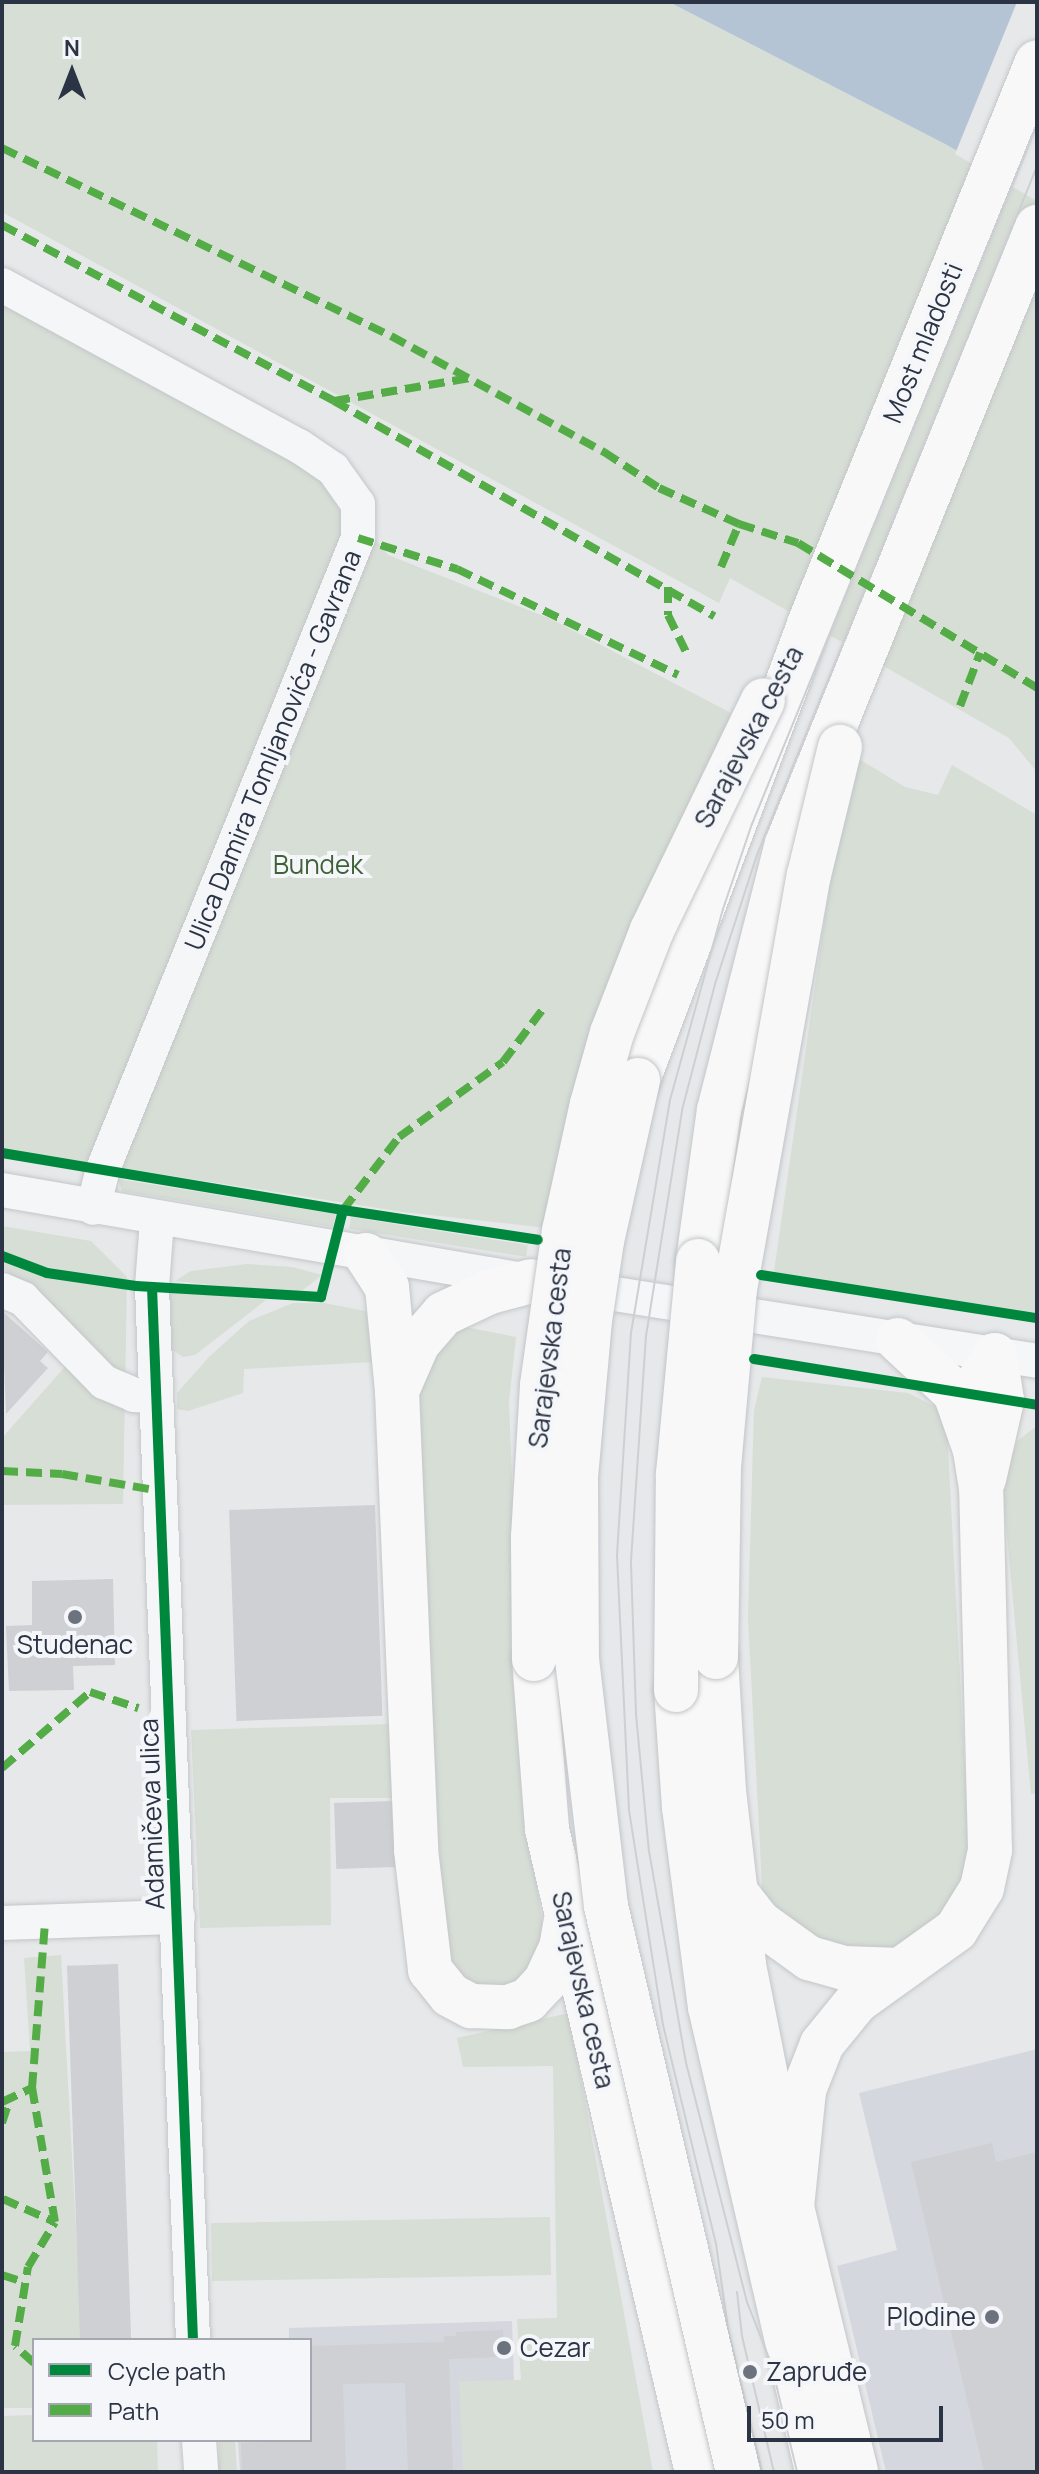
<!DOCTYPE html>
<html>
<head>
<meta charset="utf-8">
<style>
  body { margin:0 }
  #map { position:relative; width:1039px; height:2474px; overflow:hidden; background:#e6e8ea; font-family:Manrope,sans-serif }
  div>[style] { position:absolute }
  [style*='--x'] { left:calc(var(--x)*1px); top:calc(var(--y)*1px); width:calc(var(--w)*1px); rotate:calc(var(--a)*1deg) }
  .built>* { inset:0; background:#d4d7dd }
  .green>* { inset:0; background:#d6ded6; transform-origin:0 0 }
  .water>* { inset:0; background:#b4c4d5 }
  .pier>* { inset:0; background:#e6e8ea }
  .building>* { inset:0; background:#ced0d3; transform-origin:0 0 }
  .roads { filter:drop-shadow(0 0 2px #c4c6c8) drop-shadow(0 0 2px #c4c6c8) }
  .minor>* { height:34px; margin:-17px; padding:0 17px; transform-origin:17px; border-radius:17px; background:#f5f6f7 }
  .major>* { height:44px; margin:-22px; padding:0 22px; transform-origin:22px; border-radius:22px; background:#f8f8f8 }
  .tram>* { height:2px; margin:-1px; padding:0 1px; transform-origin:1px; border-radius:1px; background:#cecfd2 }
  .bridges { filter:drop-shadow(0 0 2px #c2c5c8) drop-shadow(0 0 2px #c2c5c8) }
  .major-bridge>* { height:44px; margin:-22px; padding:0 22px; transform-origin:22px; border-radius:22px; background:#f8f8f8 }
  .quiet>* { height:8px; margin-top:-4px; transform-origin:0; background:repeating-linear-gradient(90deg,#54ac47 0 16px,transparent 0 24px) }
  .cycleway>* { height:10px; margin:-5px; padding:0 5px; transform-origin:5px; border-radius:5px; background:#00873e }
  .dots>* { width:22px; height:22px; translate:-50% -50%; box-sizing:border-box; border:4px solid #f4f6f9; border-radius:50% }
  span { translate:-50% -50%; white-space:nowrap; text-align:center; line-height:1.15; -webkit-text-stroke:8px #f4f6f9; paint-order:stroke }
  .street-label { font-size:26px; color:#2b3445 }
  .park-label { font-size:26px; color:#3f6138 }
  .poi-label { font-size:26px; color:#2b3445 }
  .right { translate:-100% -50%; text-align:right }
  .left { translate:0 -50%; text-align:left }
  .frame { position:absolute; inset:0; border:4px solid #2b3445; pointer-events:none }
  .legend { position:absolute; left:32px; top:2338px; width:280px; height:104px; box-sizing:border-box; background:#f4f6f9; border:2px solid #a4a8b1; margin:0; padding:10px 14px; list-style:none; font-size:24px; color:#2b3445 }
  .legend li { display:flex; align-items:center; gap:16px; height:40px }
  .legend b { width:40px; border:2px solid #a4a8b1 }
  .north { position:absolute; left:32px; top:32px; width:80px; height:80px; -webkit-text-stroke:6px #f4f6f9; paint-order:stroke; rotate:0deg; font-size:22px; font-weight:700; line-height:32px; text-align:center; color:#2b3445 }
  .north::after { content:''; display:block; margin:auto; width:28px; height:36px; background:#2b3445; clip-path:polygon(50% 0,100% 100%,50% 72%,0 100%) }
  .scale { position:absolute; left:747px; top:2406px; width:196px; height:36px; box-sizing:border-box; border:4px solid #2b3445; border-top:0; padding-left:10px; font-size:24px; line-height:28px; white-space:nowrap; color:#2b3445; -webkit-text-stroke:6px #f4f6f9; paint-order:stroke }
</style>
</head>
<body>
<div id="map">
  <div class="built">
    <div style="clip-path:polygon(1037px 2049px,1037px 2472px,886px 2472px,837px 2266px,897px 2250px,859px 2093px)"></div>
    <div style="clip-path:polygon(512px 2321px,514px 2381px,479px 2381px,480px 2472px,240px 2472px,238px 2442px,310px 2440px,310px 2340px,289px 2340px,289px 2328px)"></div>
  </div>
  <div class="green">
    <div style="clip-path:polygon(2px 2px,669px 2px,947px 145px,1037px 198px,1037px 772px,1009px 738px,730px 578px,719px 603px,2px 212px)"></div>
    <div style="clip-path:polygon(2px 293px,323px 476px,388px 555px,551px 619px,731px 713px,671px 858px,548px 1228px,403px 1212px,2px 1149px)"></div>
    <div style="clip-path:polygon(859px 759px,905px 787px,938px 795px,952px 765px,1037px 815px,1037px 1313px,774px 1272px,832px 867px)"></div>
    <div style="clip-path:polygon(118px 1179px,336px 1214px,333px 1227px,122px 1191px)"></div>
    <div style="left:351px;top:1217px;width:179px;height:12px;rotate:9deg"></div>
    <div style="clip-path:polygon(2px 1226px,91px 1241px,127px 1277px,123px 1504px,2px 1505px,2px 1438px,70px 1361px,68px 1325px,2px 1267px)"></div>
    <div style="clip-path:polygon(247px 1264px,292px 1267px,322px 1275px,303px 1290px,285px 1293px,175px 1281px,191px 1271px)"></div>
    <div style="clip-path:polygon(187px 1292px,266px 1300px,195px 1355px,183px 1357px,171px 1349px,169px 1293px)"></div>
    <div style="clip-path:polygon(293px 1303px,324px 1303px,365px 1311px,370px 1316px,373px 1362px,244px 1369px,243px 1393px,188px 1411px,177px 1409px,177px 1393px,210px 1356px,249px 1321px)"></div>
    <div style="clip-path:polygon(455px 1325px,516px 1337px,509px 1402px,525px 1807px,546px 1947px,531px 1971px,508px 1988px,483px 1988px,458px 1976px,444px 1949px,416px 1375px)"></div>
    <div style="clip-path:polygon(762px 1377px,908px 1393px,942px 1410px,947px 1429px,970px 1865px,931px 1938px,880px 1956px,834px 1949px,763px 1904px,748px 1618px,754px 1410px)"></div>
    <div style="clip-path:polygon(1037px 1426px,1037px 1793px,1031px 1794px,1002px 1483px,1017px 1441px)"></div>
    <div style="clip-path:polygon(392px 1724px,395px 1798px,330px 1798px,331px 1925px,200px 1928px,191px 1730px)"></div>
    <div style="clip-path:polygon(61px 1955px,82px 2340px,34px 2340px,34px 2408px,2px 2408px,2px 2052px,30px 2051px,24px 1958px)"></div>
    <div style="clip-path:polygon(569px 2013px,653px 2472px,463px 2472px,459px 2381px,521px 2380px,517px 2319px,557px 2318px,553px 2066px,463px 2067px,457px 2038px)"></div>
    <div style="left:550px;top:2217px;width:58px;height:339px;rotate:89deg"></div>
    <div style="clip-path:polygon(34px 2415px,34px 2440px,157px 2440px,158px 2472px,2px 2472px,2px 2416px)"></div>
    <div style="clip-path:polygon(219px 2440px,235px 2440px,237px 2472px,218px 2472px)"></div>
  </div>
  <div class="water">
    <div style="clip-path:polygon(669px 2px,1037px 2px,1037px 197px,947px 145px)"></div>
  </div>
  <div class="pier">
    <div style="clip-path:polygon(1017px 2px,1037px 2px,1037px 201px,955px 154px)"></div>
  </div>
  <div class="building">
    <div style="clip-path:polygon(2px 1311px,48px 1352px,40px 1361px,48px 1368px,6px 1414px)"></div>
    <div style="left:375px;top:1505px;width:211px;height:146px;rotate:88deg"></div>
    <div style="clip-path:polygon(113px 1579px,115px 1665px,73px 1666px,74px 1690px,9px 1691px,6px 1626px,32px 1625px,32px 1581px)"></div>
    <div style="left:393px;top:1801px;width:66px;height:59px;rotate:88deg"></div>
    <div style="left:118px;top:1964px;width:376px;height:51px;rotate:88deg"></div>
    <div style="clip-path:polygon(992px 2143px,996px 2162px,1037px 2152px,1037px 2472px,984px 2472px,911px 2162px)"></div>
    <div style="clip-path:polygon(503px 2330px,504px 2357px,449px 2359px,453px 2472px,408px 2472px,405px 2383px,343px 2384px,346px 2472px,242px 2472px,241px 2443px,310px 2440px,310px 2346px,444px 2342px,444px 2336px,456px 2336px,456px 2332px)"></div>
  </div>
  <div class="roads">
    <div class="minor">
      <div style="--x:2;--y:285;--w:338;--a:28.5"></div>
      <div style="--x:299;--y:446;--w:41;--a:34.1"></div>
      <div style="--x:333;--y:469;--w:43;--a:54.5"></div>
      <div style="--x:358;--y:504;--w:34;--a:90"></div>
      <div style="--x:358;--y:538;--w:681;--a:112"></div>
      <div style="--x:103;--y:1169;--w:40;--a:104.4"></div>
      <div style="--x:2;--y:1190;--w:529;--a:9.8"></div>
      <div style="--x:157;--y:1220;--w:67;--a:94.3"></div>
      <div style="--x:152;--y:1287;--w:1054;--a:87.77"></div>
      <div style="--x:571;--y:1287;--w:472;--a:9"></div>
      <div style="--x:2;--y:1290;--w:23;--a:23"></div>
      <div style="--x:23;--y:1299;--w:116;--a:45.7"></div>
      <div style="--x:104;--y:1382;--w:33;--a:23"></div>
      <div style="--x:134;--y:1395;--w:22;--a:3"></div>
      <div style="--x:2;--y:1923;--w:176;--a:-2"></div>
      <div style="--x:199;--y:2440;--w:32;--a:86"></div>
    </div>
    <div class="major">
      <div style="--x:638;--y:1080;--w:487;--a:-69.4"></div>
      <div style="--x:809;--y:624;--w:606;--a:-67.92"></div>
      <div style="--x:366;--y:1255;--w:38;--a:57"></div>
      <div style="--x:387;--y:1287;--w:104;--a:84.5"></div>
      <div style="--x:397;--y:1391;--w:459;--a:87.6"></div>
      <div style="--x:416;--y:1850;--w:121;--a:83.3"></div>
      <div style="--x:430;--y:1970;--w:32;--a:51"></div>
      <div style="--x:450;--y:1995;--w:24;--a:28"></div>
      <div style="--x:471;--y:2006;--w:37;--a:2"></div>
      <div style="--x:508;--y:2007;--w:21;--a:-19"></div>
      <div style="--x:528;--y:2000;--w:25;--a:-47"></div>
      <div style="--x:545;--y:1982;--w:38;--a:-65"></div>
      <div style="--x:561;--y:1948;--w:28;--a:-80"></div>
      <div style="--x:698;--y:1261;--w:152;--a:-82.1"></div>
      <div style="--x:719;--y:1110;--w:275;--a:-75.7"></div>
      <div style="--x:787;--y:844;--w:666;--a:-67.94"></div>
      <div style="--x:397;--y:1391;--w:52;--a:-66.4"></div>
      <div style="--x:418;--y:1343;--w:38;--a:-49"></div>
      <div style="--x:443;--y:1314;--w:52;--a:-25.1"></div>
      <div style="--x:490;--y:1292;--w:42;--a:-15"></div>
      <div style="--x:969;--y:1425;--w:30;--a:-88"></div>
      <div style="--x:970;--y:1395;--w:47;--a:-58"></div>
      <div style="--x:995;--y:1355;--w:46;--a:81.2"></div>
      <div style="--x:1002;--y:1400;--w:81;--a:102.8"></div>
      <div style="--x:716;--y:1657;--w:134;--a:86.6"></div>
      <div style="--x:724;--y:1791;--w:175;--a:83.4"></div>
      <div style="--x:744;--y:1965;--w:247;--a:78.8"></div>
      <div style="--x:792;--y:2207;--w:273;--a:76.4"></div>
      <div style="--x:534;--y:1659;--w:170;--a:85.6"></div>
      <div style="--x:547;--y:1829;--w:660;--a:76.87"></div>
      <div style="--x:676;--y:1690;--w:117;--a:86.1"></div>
      <div style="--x:684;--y:1807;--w:202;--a:82.6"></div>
      <div style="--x:710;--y:2007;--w:477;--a:77"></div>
      <div style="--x:734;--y:1890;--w:41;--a:52"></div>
      <div style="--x:759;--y:1922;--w:62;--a:35.8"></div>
      <div style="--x:809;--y:1958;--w:36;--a:16"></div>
      <div style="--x:844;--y:1968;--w:56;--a:2"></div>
      <div style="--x:792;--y:2207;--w:118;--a:-84.1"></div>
      <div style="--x:804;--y:2090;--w:49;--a:-68.6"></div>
      <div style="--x:822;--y:2044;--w:55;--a:-50.9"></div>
      <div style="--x:857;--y:2001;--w:122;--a:-35.6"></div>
      <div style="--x:956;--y:1930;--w:49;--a:-58.2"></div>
      <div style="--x:982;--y:1888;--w:39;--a:-78"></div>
      <div style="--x:990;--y:1850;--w:362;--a:-91.4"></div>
      <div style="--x:981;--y:1488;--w:38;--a:-99"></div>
      <div style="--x:975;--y:1450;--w:60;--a:-109.3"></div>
      <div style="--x:955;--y:1393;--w:78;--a:-137.1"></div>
    </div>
  </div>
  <div class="tram">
    <div style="--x:737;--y:2292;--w:44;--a:83.5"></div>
    <div style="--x:742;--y:2336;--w:140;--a:76.8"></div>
    <div style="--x:762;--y:2472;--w:147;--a:-103.4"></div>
    <div style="--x:728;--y:2329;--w:86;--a:-98"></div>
    <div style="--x:716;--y:2244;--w:225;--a:-103.6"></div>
    <div style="--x:663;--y:2025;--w:218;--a:-99"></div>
    <div style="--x:629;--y:1810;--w:255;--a:-92.7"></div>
    <div style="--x:617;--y:1555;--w:222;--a:-86.4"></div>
    <div style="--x:631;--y:1333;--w:236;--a:-80.5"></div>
    <div style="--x:670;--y:1100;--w:198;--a:-74.5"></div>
    <div style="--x:723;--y:909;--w:90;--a:-71.2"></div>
    <div style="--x:752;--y:824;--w:755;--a:-67.82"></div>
    <div style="--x:797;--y:2472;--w:112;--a:-103.4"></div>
    <div style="--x:771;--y:2363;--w:66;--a:-111.5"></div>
    <div style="--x:747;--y:2302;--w:247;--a:-104.3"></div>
    <div style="--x:686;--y:2063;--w:214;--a:-99.9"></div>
    <div style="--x:649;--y:1852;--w:139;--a:-95.4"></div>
    <div style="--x:636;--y:1714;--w:153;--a:-91.9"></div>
    <div style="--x:631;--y:1561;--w:225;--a:-86.2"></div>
    <div style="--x:646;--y:1336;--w:229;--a:-80.9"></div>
    <div style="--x:682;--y:1110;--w:130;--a:-75.3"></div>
    <div style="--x:715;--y:984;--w:136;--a:-72"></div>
    <div style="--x:757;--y:855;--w:744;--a:-67.88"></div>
  </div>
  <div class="bridges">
    <div class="major-bridge">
      <div style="--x:638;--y:1080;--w:165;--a:102.6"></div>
      <div style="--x:602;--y:1241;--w:80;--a:98.6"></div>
      <div style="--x:590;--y:1320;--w:158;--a:95.1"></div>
      <div style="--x:576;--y:1477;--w:182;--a:89.7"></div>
      <div style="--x:577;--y:1659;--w:249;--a:83.3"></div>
      <div style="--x:606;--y:1906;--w:581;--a:76.87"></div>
      <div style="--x:716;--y:1657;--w:190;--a:-89.1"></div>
      <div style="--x:719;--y:1467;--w:179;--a:-84.9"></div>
      <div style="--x:735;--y:1289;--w:421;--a:-79.9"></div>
      <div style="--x:809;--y:875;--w:132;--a:-76.4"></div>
      <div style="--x:534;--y:1659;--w:122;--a:-90.5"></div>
      <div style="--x:533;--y:1537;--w:152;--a:-86.6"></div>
      <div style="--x:542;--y:1385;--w:156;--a:-81.9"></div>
      <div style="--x:564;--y:1231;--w:130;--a:-77.6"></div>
      <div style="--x:592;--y:1104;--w:74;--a:-74.3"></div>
      <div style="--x:612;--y:1033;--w:110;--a:-68.8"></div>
      <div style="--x:652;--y:930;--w:255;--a:-64.2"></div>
      <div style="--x:676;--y:1690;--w:216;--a:-89.5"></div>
      <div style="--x:678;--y:1474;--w:214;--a:-84.6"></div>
    </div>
  </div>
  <div class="quiet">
    <div style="--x:2;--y:148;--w:432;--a:25.8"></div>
    <div style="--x:391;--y:336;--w:243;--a:28.6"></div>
    <div style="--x:604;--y:452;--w:66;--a:33.2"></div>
    <div style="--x:659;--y:488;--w:88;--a:24.2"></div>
    <div style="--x:739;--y:524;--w:62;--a:17.9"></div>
    <div style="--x:798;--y:543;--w:280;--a:31.2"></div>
    <div style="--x:2;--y:225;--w:376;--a:27.9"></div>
    <div style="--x:334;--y:401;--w:437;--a:29.5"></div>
    <div style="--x:334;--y:401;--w:138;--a:-9.6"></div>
    <div style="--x:358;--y:538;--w:104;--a:17.4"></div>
    <div style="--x:457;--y:569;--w:245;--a:25.6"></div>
    <div style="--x:721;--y:567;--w:47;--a:-67.3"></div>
    <div style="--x:668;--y:587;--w:28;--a:90"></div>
    <div style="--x:668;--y:615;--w:43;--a:64"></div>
    <div style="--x:960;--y:706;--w:57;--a:-69.3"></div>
    <div style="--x:343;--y:1210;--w:92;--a:-52.5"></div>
    <div style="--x:399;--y:1137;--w:128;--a:-35.8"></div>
    <div style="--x:503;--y:1062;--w:66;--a:-53"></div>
    <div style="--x:2;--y:1471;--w:60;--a:2.9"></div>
    <div style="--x:62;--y:1474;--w:99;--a:9.8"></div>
    <div style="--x:2;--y:1768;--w:116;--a:-40.8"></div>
    <div style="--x:90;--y:1692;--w:51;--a:18.4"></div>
    <div style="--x:2;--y:2102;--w:33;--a:-25"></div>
    <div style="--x:2;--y:2123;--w:22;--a:-72"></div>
    <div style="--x:3;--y:2199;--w:57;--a:23.9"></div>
    <div style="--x:2;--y:2275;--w:22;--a:18"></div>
    <div style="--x:34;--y:2363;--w:25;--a:-138"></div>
    <div style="--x:15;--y:2346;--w:80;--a:-80.7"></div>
    <div style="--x:28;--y:2267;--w:52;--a:-59"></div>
    <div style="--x:55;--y:2222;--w:136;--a:-99.7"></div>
    <div style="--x:32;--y:2088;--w:167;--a:-85.5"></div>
  </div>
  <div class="cycleway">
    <div style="--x:2;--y:1153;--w:346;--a:9.5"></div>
    <div style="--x:343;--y:1210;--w:90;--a:104.2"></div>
    <div style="--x:321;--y:1297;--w:185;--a:-176.6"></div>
    <div style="--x:136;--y:1286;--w:90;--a:-171.7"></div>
    <div style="--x:47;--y:1273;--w:48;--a:-159.3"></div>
    <div style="--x:343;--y:1210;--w:197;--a:8.7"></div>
    <div style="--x:761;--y:1275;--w:279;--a:8.9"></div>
    <div style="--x:152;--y:1287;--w:1054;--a:87.77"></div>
    <div style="--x:754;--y:1359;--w:287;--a:9.2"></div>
  </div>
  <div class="dots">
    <div style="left:75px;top:1617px;background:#6c737f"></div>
    <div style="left:992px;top:2317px;background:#6c737f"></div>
    <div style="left:504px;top:2348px;background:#6c737f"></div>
    <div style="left:750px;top:2372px;background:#6c737f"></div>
  </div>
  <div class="street-label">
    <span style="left:923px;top:343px;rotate:-68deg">Most mladosti</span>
    <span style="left:749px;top:737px;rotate:-62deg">Sarajevska cesta</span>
    <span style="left:273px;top:750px;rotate:-68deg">Ulica Damira Tomljanovića - Gavrana</span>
    <span style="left:550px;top:1348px;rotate:-83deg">Sarajevska cesta</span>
    <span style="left:152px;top:1814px;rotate:-92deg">Adamičeva ulica</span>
    <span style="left:583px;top:1990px;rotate:77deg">Sarajevska cesta</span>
  </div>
  <div class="park-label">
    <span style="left:318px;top:865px">Bundek</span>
  </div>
  <div class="poi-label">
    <span style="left:75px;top:1645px">Studenac</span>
    <span class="right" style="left:976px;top:2317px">Plodine</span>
    <span class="left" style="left:520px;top:2348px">Cezar</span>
    <span class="left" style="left:766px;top:2372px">Zapruđe</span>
  </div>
  <div class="frame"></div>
  <ul class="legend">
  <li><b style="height:10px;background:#00873e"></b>Cycle path</li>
  <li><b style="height:10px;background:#54ac47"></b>Path</li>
  </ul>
  <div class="north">N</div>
  <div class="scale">50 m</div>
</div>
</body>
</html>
